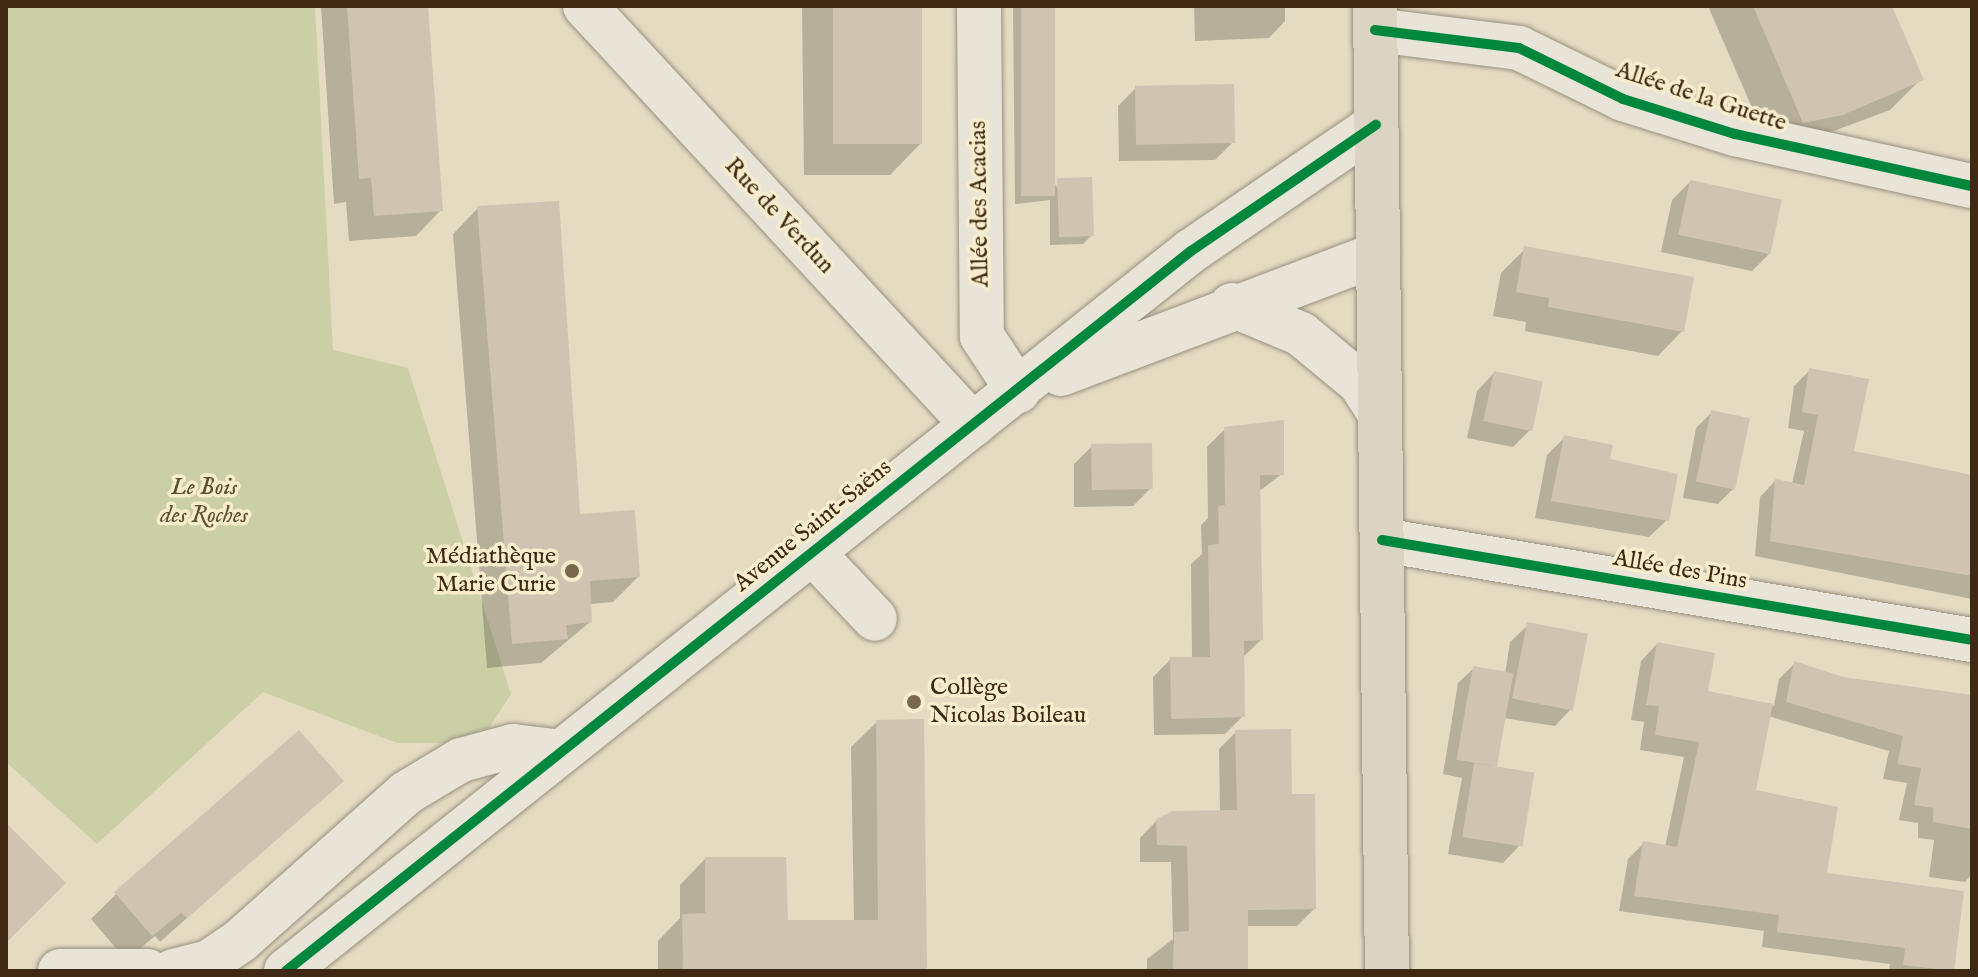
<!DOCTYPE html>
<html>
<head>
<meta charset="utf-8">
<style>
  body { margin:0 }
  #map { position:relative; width:1978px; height:977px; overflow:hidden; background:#e4dbc1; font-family:"IM FELL English",serif }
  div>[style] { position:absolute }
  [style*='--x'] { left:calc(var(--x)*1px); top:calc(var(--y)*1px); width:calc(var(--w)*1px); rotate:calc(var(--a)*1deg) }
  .green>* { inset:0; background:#cbcfa6 }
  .shadow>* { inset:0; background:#0003 }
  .building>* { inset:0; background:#d1c3b1; transform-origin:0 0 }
  .roads { filter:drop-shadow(0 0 2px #999180) drop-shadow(0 0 2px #999180) }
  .minor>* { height:44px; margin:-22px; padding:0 22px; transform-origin:22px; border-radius:22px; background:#e8e4d7 }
  .major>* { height:44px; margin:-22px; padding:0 22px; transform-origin:22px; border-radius:22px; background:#dcd4c2 }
  .cycleway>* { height:10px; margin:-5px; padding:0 5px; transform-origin:5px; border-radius:5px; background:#00873e }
  .dots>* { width:22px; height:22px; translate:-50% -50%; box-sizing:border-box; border:4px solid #f7edcd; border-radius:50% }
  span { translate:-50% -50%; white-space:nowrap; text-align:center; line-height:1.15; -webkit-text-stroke:7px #f7edcd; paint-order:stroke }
  .street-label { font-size:24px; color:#3f2912 }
  .park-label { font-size:24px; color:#5d5032; font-style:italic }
  .poi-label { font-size:24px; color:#3f2912 }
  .right { translate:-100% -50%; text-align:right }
  .left { translate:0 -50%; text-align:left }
  .frame { position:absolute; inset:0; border:8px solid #3f2912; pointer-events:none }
</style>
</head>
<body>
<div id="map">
  <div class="green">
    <div style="clip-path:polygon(6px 6px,315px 6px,333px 350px,408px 368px,511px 694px,479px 743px,397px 743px,263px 692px,97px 844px,6px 762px)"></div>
  </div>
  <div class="shadow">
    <div style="clip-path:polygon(321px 6px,426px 6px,441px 210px,416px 236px,349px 241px,346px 202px,334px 204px)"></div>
    <div style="clip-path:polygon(802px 6px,920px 6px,921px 143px,890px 175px,804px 175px)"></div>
    <div style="clip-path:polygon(1013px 6px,1053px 6px,1055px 184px,1092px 235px,1083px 244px,1050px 245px,1050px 200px,1015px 204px)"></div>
    <div style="clip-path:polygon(1194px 6px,1285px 6px,1285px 21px,1269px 38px,1195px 41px)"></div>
    <div style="clip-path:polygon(1708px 6px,1890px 6px,1921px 79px,1890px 110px,1772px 154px)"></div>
    <div style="clip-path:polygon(1136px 88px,1233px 142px,1215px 160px,1119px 161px,1118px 106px)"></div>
    <div style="clip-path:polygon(1690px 182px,1770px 253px,1752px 271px,1661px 252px,1672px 200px)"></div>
    <div style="clip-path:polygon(478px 208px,578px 517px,638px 577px,613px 602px,590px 604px,590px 622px,541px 663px,487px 668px,453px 234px)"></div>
    <div style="clip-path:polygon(1525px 249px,1682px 331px,1658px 356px,1525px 331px,1526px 322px,1493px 316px,1501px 273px)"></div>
    <div style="clip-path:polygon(1810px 370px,1852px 452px,1972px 482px,1972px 599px,1755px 556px,1760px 497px,1775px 481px,1792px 484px,1804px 431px,1788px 428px,1794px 386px)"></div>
    <div style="clip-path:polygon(1494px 373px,1531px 429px,1513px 447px,1467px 438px,1477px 391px)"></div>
    <div style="clip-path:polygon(1712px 412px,1734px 488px,1718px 504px,1683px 498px,1696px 428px)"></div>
    <div style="clip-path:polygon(1225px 429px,1282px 474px,1258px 492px,1261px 640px,1242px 658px,1243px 716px,1225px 734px,1154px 735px,1153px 677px,1171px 659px,1192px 659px,1191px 564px,1202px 554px,1201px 525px,1208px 518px,1207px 447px)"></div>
    <div style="clip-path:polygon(1565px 437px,1608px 460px,1667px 520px,1649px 537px,1535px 518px,1547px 455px)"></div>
    <div style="clip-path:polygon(1092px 446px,1151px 488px,1133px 506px,1074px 507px,1074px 464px)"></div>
    <div style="clip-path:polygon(1528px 625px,1572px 708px,1555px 726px,1504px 718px,1493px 768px,1520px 845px,1503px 863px,1448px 854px,1462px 778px,1443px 774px,1458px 683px,1474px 668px,1505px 674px,1510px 642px)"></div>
    <div style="clip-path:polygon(1657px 644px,1706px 692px,1774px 706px,1779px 679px,1795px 663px,1842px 679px,1972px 699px,1972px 874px,1965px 882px,1929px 877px,1934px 840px,1918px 838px,1918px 823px,1899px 820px,1907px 783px,1883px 779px,1889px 751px,1768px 716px,1753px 792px,1825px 875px,1952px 971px,1889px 971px,1890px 964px,1762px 947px,1764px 931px,1619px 911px,1628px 859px,1644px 843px,1665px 847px,1684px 757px,1640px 750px,1644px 722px,1631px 720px,1641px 661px)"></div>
    <div style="clip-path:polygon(877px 722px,925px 971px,658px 971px,658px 941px,680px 918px,680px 885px,705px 859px,786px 922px,854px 922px,851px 747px)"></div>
    <div style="clip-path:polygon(1236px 732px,1290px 796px,1314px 909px,1297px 926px,1246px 926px,1246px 971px,1147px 971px,1147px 959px,1173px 939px,1171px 862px,1140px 862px,1140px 838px,1157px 820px,1220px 812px,1219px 749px)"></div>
    <div style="clip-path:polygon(341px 781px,160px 942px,155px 936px,126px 960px,91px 919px,116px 894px)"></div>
  </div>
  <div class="building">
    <div style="clip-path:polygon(347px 6px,428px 6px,443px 211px,374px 216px,371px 178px,359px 179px)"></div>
    <div style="left:833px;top:6px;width:89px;height:138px"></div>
    <div style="left:1021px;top:6px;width:34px;height:190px"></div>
    <div style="clip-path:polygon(1753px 6px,1892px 6px,1924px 80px,1843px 115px,1803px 123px)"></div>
    <div style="left:1234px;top:84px;width:59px;height:99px;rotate:89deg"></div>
    <div style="left:1092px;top:177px;width:59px;height:35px;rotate:88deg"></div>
    <div style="left:1690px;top:180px;width:94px;height:56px;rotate:12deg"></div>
    <div style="clip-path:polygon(559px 201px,580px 514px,635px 510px,640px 577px,590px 581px,592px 622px,566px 625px,568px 639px,512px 644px,477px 206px)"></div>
    <div style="clip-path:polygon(1524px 246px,1694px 277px,1684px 332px,1548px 307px,1549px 298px,1516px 292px)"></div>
    <div style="clip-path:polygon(1809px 368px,1869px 379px,1854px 451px,1972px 475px,1972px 576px,1770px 541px,1775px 479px,1804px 485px,1818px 415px,1802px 412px)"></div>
    <div style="left:1494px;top:371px;width:50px;height:51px;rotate:12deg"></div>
    <div style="left:1711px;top:410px;width:40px;height:73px;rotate:12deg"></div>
    <div style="clip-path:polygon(1284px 420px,1284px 475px,1260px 475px,1263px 640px,1244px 641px,1245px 717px,1171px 719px,1170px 657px,1210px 657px,1208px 545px,1219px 544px,1218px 506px,1225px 505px,1224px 427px)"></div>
    <div style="clip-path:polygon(1564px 435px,1613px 445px,1610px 459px,1678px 474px,1669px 521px,1551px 501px)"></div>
    <div style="left:1152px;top:443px;width:46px;height:61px;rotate:89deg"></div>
    <div style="left:1527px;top:622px;width:62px;height:78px;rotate:11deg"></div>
    <div style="clip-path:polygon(1657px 642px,1715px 653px,1708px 691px,1773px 704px,1756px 790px,1838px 807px,1827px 873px,1964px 891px,1954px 971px,1903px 965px,1905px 948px,1777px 932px,1779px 915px,1634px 896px,1643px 841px,1677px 847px,1699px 742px,1655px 735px,1659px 706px,1646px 705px)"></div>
    <div style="clip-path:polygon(1794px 661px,1843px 677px,1972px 695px,1972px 829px,1933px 822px,1933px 808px,1914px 805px,1921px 768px,1897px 764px,1903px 736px,1786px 702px)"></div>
    <div style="left:1473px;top:666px;width:41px;height:95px;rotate:10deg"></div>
    <div style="clip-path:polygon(924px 719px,927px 971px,683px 971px,682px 914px,705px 913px,705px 857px,786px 857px,788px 920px,878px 920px,876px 720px)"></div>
    <div style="clip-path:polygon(1291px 729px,1292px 794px,1315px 794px,1316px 909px,1248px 910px,1248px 971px,1173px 971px,1174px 932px,1189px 931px,1187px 846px,1157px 845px,1156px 819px,1173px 811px,1237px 810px,1235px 730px)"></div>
    <div style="clip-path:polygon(299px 730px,344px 781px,187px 918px,181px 913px,152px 936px,114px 892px)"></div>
    <div style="left:1474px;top:763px;width:61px;height:75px;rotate:9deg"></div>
    <div style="clip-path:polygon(6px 823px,66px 883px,6px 943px)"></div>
  </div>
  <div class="roads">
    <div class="minor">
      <div style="--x:585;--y:6;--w:571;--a:47.2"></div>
      <div style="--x:979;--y:6;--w:330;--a:89.5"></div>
      <div style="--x:982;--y:336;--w:66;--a:56.8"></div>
      <div style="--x:1375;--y:30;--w:145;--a:7.1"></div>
      <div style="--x:1519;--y:48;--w:116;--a:26.1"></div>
      <div style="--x:1623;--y:99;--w:117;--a:17.4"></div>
      <div style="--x:1735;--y:134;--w:243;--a:12.4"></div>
      <div style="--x:1232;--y:305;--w:75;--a:22.8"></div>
      <div style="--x:1301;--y:334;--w:77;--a:39.7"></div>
      <div style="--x:1360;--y:383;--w:37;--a:57"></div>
      <div style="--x:1061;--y:374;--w:339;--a:-20.7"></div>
      <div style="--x:1382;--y:540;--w:598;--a:9.62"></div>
      <div style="--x:811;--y:551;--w:93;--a:46.7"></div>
      <div style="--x:60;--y:971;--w:88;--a:0"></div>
      <div style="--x:173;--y:971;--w:37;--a:-14"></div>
      <div style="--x:209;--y:962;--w:37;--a:-34"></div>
      <div style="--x:240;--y:941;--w:222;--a:-41.7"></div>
      <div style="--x:406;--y:793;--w:64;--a:-31"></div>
      <div style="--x:461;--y:760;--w:54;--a:-15.1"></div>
      <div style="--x:513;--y:746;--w:42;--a:6.8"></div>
      <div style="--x:286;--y:971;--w:1156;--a:-38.51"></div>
      <div style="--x:1191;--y:251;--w:224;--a:-34.3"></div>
    </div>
    <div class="major">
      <div style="--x:1375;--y:6;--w:965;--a:89.29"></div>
    </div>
  </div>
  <div class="cycleway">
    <div style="--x:1375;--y:30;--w:145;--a:7.1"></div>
    <div style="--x:1519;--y:48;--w:116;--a:26.1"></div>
    <div style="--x:1623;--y:99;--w:117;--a:17.4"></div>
    <div style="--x:1735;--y:134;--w:243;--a:12.4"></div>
    <div style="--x:1382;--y:540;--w:598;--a:9.62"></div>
    <div style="--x:286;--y:971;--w:1156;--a:-38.51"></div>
    <div style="--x:1191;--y:251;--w:224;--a:-34.3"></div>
  </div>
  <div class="dots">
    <div style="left:572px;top:571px;background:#79674f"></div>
    <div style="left:914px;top:702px;background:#79674f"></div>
  </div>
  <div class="street-label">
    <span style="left:1701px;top:97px;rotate:18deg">Allée de la Guette</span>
    <span style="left:980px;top:204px;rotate:-91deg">Allée des Acacias</span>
    <span style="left:779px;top:216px;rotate:47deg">Rue de Verdun</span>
    <span style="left:813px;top:526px;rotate:-39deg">Avenue Saint-Saëns</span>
    <span style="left:1680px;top:570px;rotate:10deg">Allée des Pins</span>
  </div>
  <div class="park-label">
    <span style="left:204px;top:502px">Le Bois<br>des Roches</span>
  </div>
  <div class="poi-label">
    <span class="right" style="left:556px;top:571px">Médiathèque<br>Marie Curie</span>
    <span class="left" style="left:930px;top:702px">Collège<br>Nicolas Boileau</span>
  </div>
  <div class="frame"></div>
</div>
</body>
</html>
